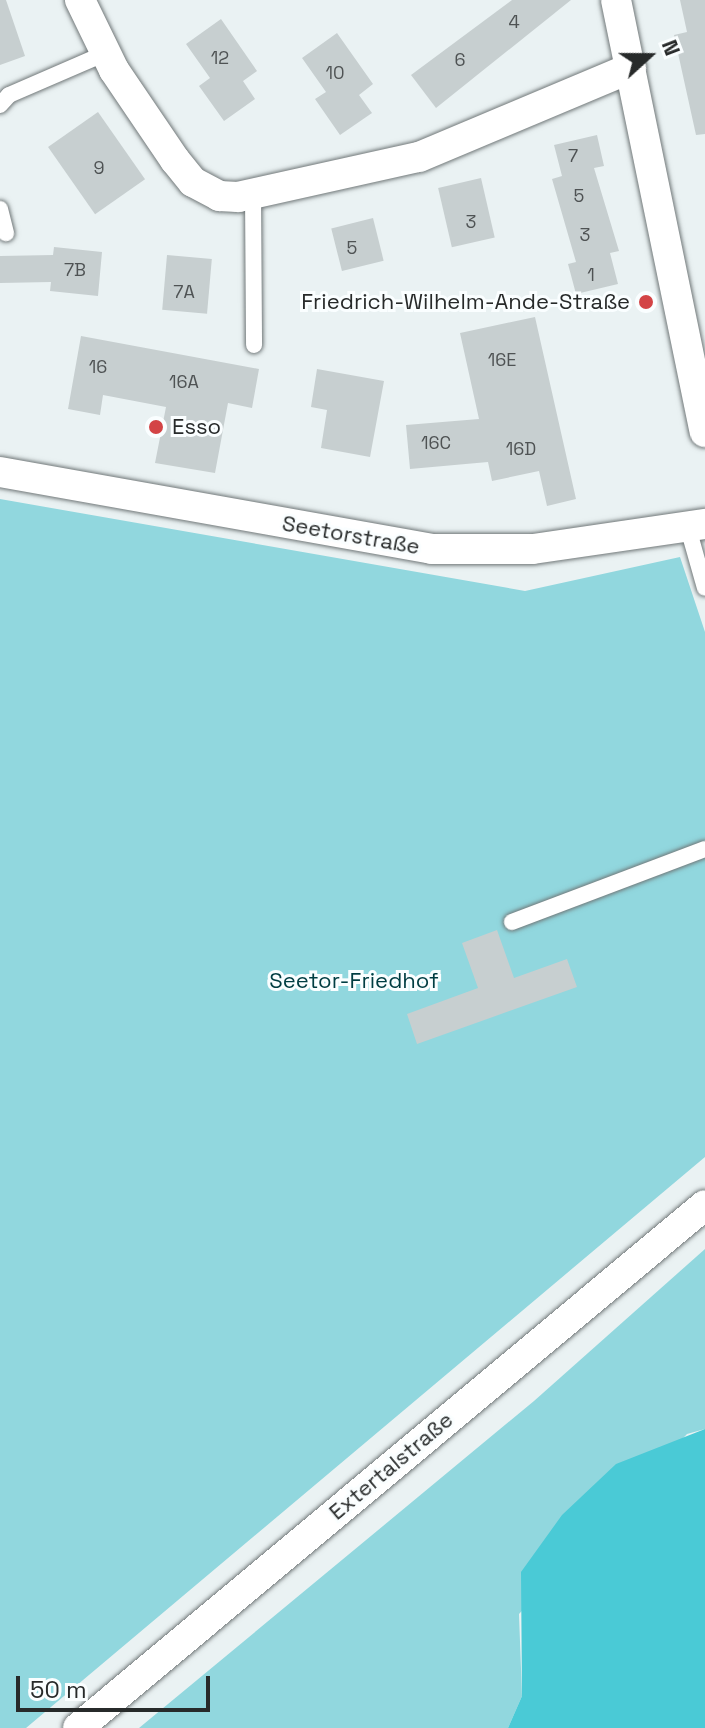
<!DOCTYPE html>
<html>
<head>
<meta charset="utf-8">
<style>
  body { margin:0 }
  #map { position:relative; width:705px; height:1728px; overflow:hidden; background:#eaf2f3; font-family:"Space Grotesk",sans-serif }
  div>[style] { position:absolute }
  [style*='--x'] { left:calc(var(--x)*1px); top:calc(var(--y)*1px); width:calc(var(--w)*1px); rotate:calc(var(--a)*1deg) }
  .green>* { inset:0; background:#91d7de }
  .water>* { inset:0; background:#4acad6 }
  .building>* { inset:0; background:#c7cfd0; transform-origin:0 0 }
  .roads { filter:drop-shadow(0 0 2px #717879) drop-shadow(0 0 2px #717879) }
  .service>* { height:16px; margin:-8px; padding:0 8px; transform-origin:8px; border-radius:8px; background:#fff }
  .minor>* { height:30px; margin:-15px; padding:0 15px; transform-origin:15px; border-radius:15px; background:#fff }
  .dots>* { width:22px; height:22px; translate:-50% -50%; box-sizing:border-box; border:4px solid #fafeff; border-radius:50% }
  span { translate:-50% -50%; white-space:nowrap; text-align:center; line-height:1.15; -webkit-text-stroke:6px #fafeff; paint-order:stroke }
  .number-label { font-size:18px; color:#4f5354 }
  .number-label span { -webkit-text-stroke-width:0 }
  .poi-label { font-size:22px; color:#272a2a }
  .right { translate:-100% -50%; text-align:right }
  .left { translate:0 -50%; text-align:left }
  .street-label { font-size:22px; color:#272a2a }
  .park-label { font-size:22px; color:#003d42 }
  .north { position:absolute; left:609px; top:16px; width:80px; height:80px; -webkit-text-stroke:6px #fafeff; paint-order:stroke; rotate:69deg; font-size:22px; font-weight:700; line-height:32px; text-align:center; color:#272a2a }
  .north::after { content:''; display:block; margin:auto; width:28px; height:36px; background:#272a2a; clip-path:polygon(50% 0,100% 100%,50% 72%,0 100%) }
  .scale { position:absolute; left:16px; top:1676px; width:194px; height:36px; box-sizing:border-box; border:4px solid #272a2a; border-top:0; padding-left:10px; font-size:24px; line-height:28px; white-space:nowrap; color:#272a2a; -webkit-text-stroke:6px #fafeff; paint-order:stroke }
</style>
</head>
<body>
<div id="map">
  <div class="green">
    <div style="clip-path:polygon(0 499px,525px 591px,680px 557px,705px 632px,705px 1157px,26px 1728px,0 1728px)"></div>
    <div style="clip-path:polygon(705px 1249px,705px 1429px,687px 1434px,519px 1614px,522px 1696px,508px 1728px,139px 1728px,534px 1401px)"></div>
  </div>
  <div class="water">
    <div style="clip-path:polygon(705px 1429px,705px 1728px,508px 1728px,522px 1696px,521px 1572px,562px 1515px,616px 1464px)"></div>
  </div>
  <div class="building">
    <div style="clip-path:polygon(0 0,6px 0,25px 56px,0 65px)"></div>
    <div style="clip-path:polygon(512px 0,571px 0,436px 108px,411px 75px)"></div>
    <div style="clip-path:polygon(680px 0,705px 0,705px 134px,696px 135px,674px 35px,687px 32px)"></div>
    <div style="clip-path:polygon(221px 19px,257px 71px,243px 81px,255px 99px,224px 121px,199px 86px,210px 78px,186px 44px)"></div>
    <div style="clip-path:polygon(337px 33px,373px 84px,359px 95px,372px 113px,340px 135px,315px 99px,326px 92px,302px 58px)"></div>
    <div style="left:98px;top:112px;width:82px;height:61px;rotate:55deg"></div>
    <div style="clip-path:polygon(597px 135px,604px 166px,594px 168px,619px 251px,610px 253px,618px 284px,576px 294px,568px 264px,576px 262px,552px 179px,562px 176px,554px 145px)"></div>
    <div style="left:481px;top:178px;width:61px;height:44px;rotate:77deg"></div>
    <div style="left:373px;top:218px;width:44px;height:43px;rotate:76deg"></div>
    <div style="clip-path:polygon(54px 247px,102px 252px,98px 296px,50px 291px,51px 282px,0 283px,0 256px,53px 255px)"></div>
    <div style="left:167px;top:255px;width:45px;height:55px;rotate:5deg"></div>
    <div style="clip-path:polygon(535px 317px,576px 499px,547px 506px,539px 471px,492px 481px,488px 462px,410px 469px,406px 425px,479px 419px,460px 333px)"></div>
    <div style="clip-path:polygon(81px 336px,259px 369px,252px 408px,228px 403px,215px 473px,155px 463px,166px 407px,103px 395px,100px 415px,68px 409px)"></div>
    <div style="clip-path:polygon(317px 369px,384px 381px,370px 457px,321px 448px,327px 410px,311px 407px)"></div>
    <div style="clip-path:polygon(497px 930px,514px 978px,567px 959px,577px 987px,417px 1044px,407px 1014px,478px 988px,462px 943px)"></div>
  </div>
  <div class="roads">
    <div class="service">
      <div style="--x:0;--y:105;--w:13;--a:-48"></div>
      <div style="--x:9;--y:95;--w:106;--a:-23.4"></div>
      <div style="--x:253;--y:194;--w:151;--a:89.6"></div>
      <div style="--x:0;--y:209;--w:25;--a:76"></div>
      <div style="--x:688;--y:528;--w:62;--a:74.2"></div>
      <div style="--x:512;--y:922;--w:206;--a:-20.7"></div>
    </div>
    <div class="minor">
      <div style="--x:80;--y:0;--w:78;--a:64.1"></div>
      <div style="--x:114;--y:70;--w:109;--a:55.9"></div>
      <div style="--x:175;--y:160;--w:28;--a:51"></div>
      <div style="--x:193;--y:182;--w:30;--a:28"></div>
      <div style="--x:219;--y:196;--w:19;--a:3"></div>
      <div style="--x:238;--y:197;--w:185;--a:-12.5"></div>
      <div style="--x:419;--y:157;--w:230;--a:-22.8"></div>
      <div style="--x:616;--y:0;--w:441;--a:78.4"></div>
      <div style="--x:0;--y:472;--w:438;--a:10.1"></div>
      <div style="--x:431;--y:549;--w:102;--a:0"></div>
      <div style="--x:533;--y:549;--w:174;--a:-8.3"></div>
      <div style="--x:78;--y:1728;--w:816;--a:-39.83"></div>
    </div>
  </div>
  <div class="dots">
    <div style="left:646px;top:302px;background:#d34446"></div>
    <div style="left:156px;top:427px;background:#d34446"></div>
  </div>
  <div class="number-label">
    <span style="left:514px;top:22px">4</span>
    <span style="left:220px;top:58px">12</span>
    <span style="left:460px;top:60px">6</span>
    <span style="left:335px;top:73px">10</span>
    <span style="left:573px;top:156px">7</span>
    <span style="left:99px;top:168px">9</span>
    <span style="left:579px;top:196px">5</span>
    <span style="left:471px;top:222px">3</span>
    <span style="left:585px;top:235px">3</span>
    <span style="left:352px;top:248px">5</span>
    <span style="left:75px;top:270px">7B</span>
    <span style="left:591px;top:275px">1</span>
    <span style="left:184px;top:292px">7A</span>
    <span style="left:502px;top:360px">16E</span>
    <span style="left:98px;top:367px">16</span>
    <span style="left:184px;top:382px">16A</span>
    <span style="left:436px;top:443px">16C</span>
    <span style="left:521px;top:449px">16D</span>
  </div>
  <div class="poi-label">
    <span class="right" style="left:630px;top:302px">Friedrich-Wilhelm-Ande-Straße</span>
    <span class="left" style="left:172px;top:427px">Esso</span>
  </div>
  <div class="street-label">
    <span style="left:351px;top:535px;rotate:10deg">Seetorstraße</span>
    <span style="left:391px;top:1466px;rotate:-40deg">Extertalstraße</span>
  </div>
  <div class="park-label">
    <span style="left:354px;top:981px">Seetor-Friedhof</span>
  </div>
  <div class="north">N</div>
  <div class="scale">50 m</div>
</div>
</body>
</html>
